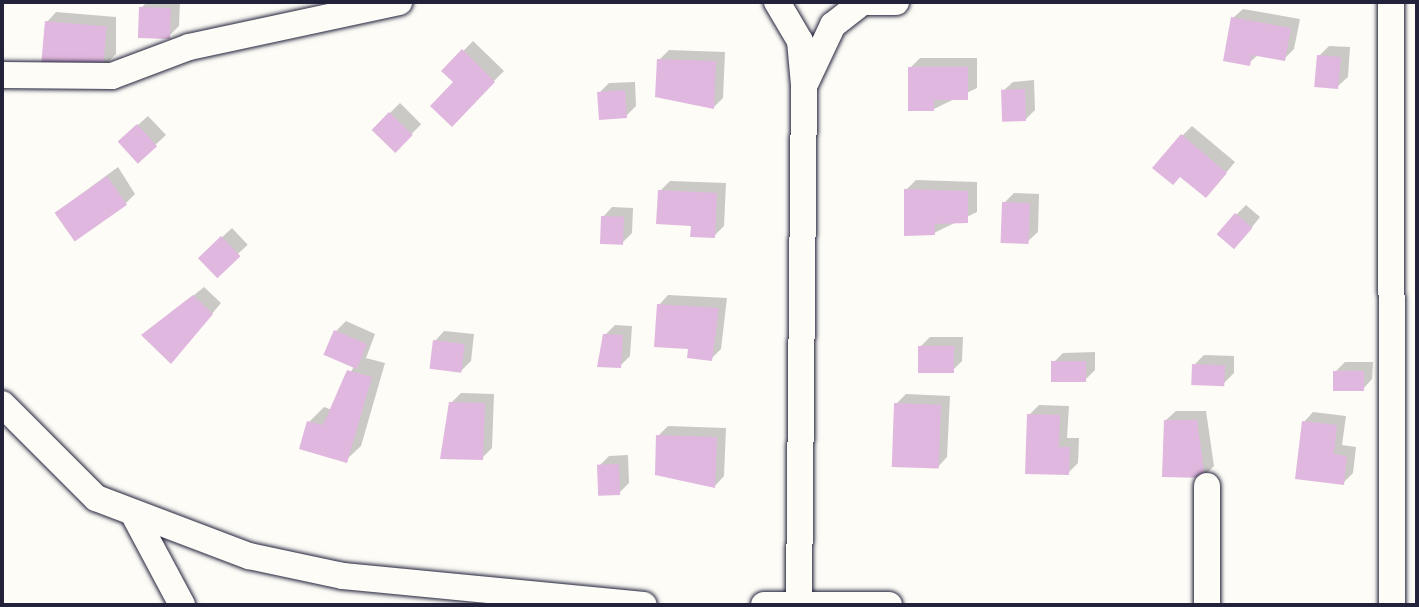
<!DOCTYPE html>
<html>
<head>
<meta charset="utf-8">
<style>
  body { margin:0 }
  #map { position:relative; width:1419px; height:607px; overflow:hidden; background:#fdfcf7; font-family:Dekko,sans-serif }
  div>[style] { position:absolute }
  [style*='--x'] { left:calc(var(--x)*1px); top:calc(var(--y)*1px); width:calc(var(--w)*1px); rotate:calc(var(--a)*1deg) }
  .shadow>* { inset:0; background:#0003; transform-origin:0 0 }
  .building>* { inset:0; background:#e0b7de; transform-origin:0 0 }
  .roads { filter:drop-shadow(0 0 2px #22223b) drop-shadow(0 0 2px #22223b) }
  .street>* { height:26px; margin:-13px; padding:0 13px; transform-origin:13px; border-radius:13px; background:#fdfcf7 }
  span { translate:-50% -50%; white-space:nowrap; text-align:center; line-height:1.15; -webkit-text-stroke:6px #fdfcf7; paint-order:stroke }
  .frame { position:absolute; inset:0; border:4px solid #22223b; pointer-events:none }
</style>
</head>
<body>
<div id="map">
  <div class="shadow">
    <div style="clip-path:polygon(147px 2px,180px 2px,179px 26px,169px 36px,141px 8px)"></div>
    <div style="clip-path:polygon(1243px 9px,1300px 19px,1294px 49px,1284px 59px,1259px 54px,1249px 63px,1233px 18px)"></div>
    <div style="clip-path:polygon(56px 12px,116px 17px,116px 54px,106px 64px,47px 22px)"></div>
    <div style="clip-path:polygon(473px 41px,504px 71px,451px 124px,456px 82px,444px 71px)"></div>
    <div style="clip-path:polygon(1329px 46px,1350px 47px,1348px 77px,1338px 86px,1319px 56px)"></div>
    <div style="clip-path:polygon(669px 50px,725px 52px,723px 98px,714px 107px,659px 60px)"></div>
    <div style="clip-path:polygon(920px 58px,977px 58px,977px 88px,934px 109px,910px 68px)"></div>
    <div style="clip-path:polygon(1034px 80px,1035px 110px,1026px 119px,1003px 91px,1013px 82px)"></div>
    <div style="clip-path:polygon(635px 82px,636px 106px,626px 116px,599px 93px,609px 83px)"></div>
    <div style="left:400px;top:103px;width:30px;height:37px;rotate:45deg"></div>
    <div style="clip-path:polygon(148px 116px,166px 135px,138px 161px,130px 132px)"></div>
    <div style="clip-path:polygon(1192px 126px,1235px 162px,1215px 186px,1182px 136px)"></div>
    <div style="clip-path:polygon(118px 167px,135px 194px,126px 203px,57px 212px)"></div>
    <div style="clip-path:polygon(916px 180px,977px 182px,977px 212px,934px 233px,906px 190px)"></div>
    <div style="clip-path:polygon(670px 181px,726px 183px,724px 226px,714px 236px,660px 191px)"></div>
    <div style="clip-path:polygon(1014px 193px,1039px 194px,1038px 232px,1028px 241px,1004px 203px)"></div>
    <div style="clip-path:polygon(1246px 205px,1260px 217px,1244px 237px,1236px 215px)"></div>
    <div style="clip-path:polygon(612px 207px,633px 208px,632px 233px,622px 243px,603px 217px)"></div>
    <div style="left:232px;top:228px;width:23px;height:43px;rotate:47deg"></div>
    <div style="clip-path:polygon(204px 287px,221px 303px,181px 351px,144px 335px)"></div>
    <div style="clip-path:polygon(668px 295px,727px 298px,721px 349px,711px 359px,659px 305px)"></div>
    <div style="clip-path:polygon(346px 321px,375px 334px,366px 358px,385px 363px,361px 446px,346px 460px,309px 422px,324px 407px,332px 410px,354px 366px,336px 331px)"></div>
    <div style="clip-path:polygon(615px 325px,632px 326px,630px 356px,620px 366px,605px 335px)"></div>
    <div style="clip-path:polygon(444px 331px,474px 334px,471px 361px,461px 371px,435px 341px)"></div>
    <div style="clip-path:polygon(930px 337px,963px 337px,962px 361px,952px 371px,920px 347px)"></div>
    <div style="clip-path:polygon(1095px 352px,1095px 370px,1085px 380px,1053px 363px,1063px 353px)"></div>
    <div style="clip-path:polygon(1204px 355px,1234px 356px,1234px 373px,1224px 383px,1194px 365px)"></div>
    <div style="clip-path:polygon(1345px 362px,1373px 362px,1372px 379px,1363px 389px,1335px 372px)"></div>
    <div style="clip-path:polygon(461px 393px,494px 394px,492px 448px,482px 458px,451px 403px)"></div>
    <div style="clip-path:polygon(906px 394px,950px 396px,947px 457px,938px 467px,896px 404px)"></div>
    <div style="clip-path:polygon(1039px 405px,1069px 406px,1067px 438px,1079px 438px,1078px 463px,1068px 473px,1029px 415px)"></div>
    <div style="clip-path:polygon(1176px 411px,1206px 411px,1214px 466px,1204px 476px,1166px 420px)"></div>
    <div style="clip-path:polygon(1313px 412px,1346px 416px,1342px 445px,1356px 447px,1353px 473px,1343px 483px,1304px 422px)"></div>
    <div style="clip-path:polygon(668px 426px,726px 428px,724px 476px,715px 486px,658px 436px)"></div>
    <div style="clip-path:polygon(628px 455px,629px 483px,619px 493px,599px 466px,609px 456px)"></div>
  </div>
  <div class="building">
    <div style="left:139px;top:7px;width:32px;height:31px;rotate:2deg"></div>
    <div style="clip-path:polygon(1231px 17px,1291px 28px,1285px 61px,1252px 55px,1250px 66px,1223px 61px)"></div>
    <div style="left:45px;top:21px;width:62px;height:45px;rotate:5deg"></div>
    <div style="clip-path:polygon(462px 49px,495px 82px,452px 127px,430px 106px,453px 82px,441px 71px)"></div>
    <div style="left:1317px;top:55px;width:24px;height:32px;rotate:5deg"></div>
    <div style="clip-path:polygon(657px 59px,716px 61px,714px 109px,655px 97px)"></div>
    <div style="clip-path:polygon(908px 67px,968px 67px,968px 100px,934px 100px,934px 111px,908px 111px)"></div>
    <div style="left:1025px;top:89px;width:32px;height:24px;rotate:88deg"></div>
    <div style="left:625px;top:90px;width:28px;height:28px;rotate:86deg"></div>
    <div style="left:389px;top:112px;width:33px;height:25px;rotate:44deg"></div>
    <div style="left:137px;top:124px;width:30px;height:26px;rotate:48deg"></div>
    <div style="clip-path:polygon(1181px 134px,1227px 173px,1206px 198px,1180px 177px,1173px 185px,1152px 168px)"></div>
    <div style="left:107px;top:176px;width:35px;height:64px;rotate:55deg"></div>
    <div style="clip-path:polygon(904px 189px,968px 191px,968px 223px,935px 224px,935px 235px,904px 236px)"></div>
    <div style="clip-path:polygon(658px 190px,717px 193px,715px 238px,690px 237px,691px 226px,656px 224px)"></div>
    <div style="left:1002px;top:202px;width:28px;height:41px;rotate:2deg"></div>
    <div style="left:1235px;top:213px;width:23px;height:28px;rotate:41deg"></div>
    <div style="left:601px;top:216px;width:23px;height:28px;rotate:2deg"></div>
    <div style="left:221px;top:236px;width:28px;height:32px;rotate:46deg"></div>
    <div style="clip-path:polygon(193px 295px,213px 314px,171px 364px,141px 335px)"></div>
    <div style="clip-path:polygon(657px 304px,719px 308px,712px 361px,687px 358px,688px 349px,654px 347px)"></div>
    <div style="left:334px;top:330px;width:36px;height:27px;rotate:23deg"></div>
    <div style="clip-path:polygon(603px 334px,623px 335px,621px 368px,597px 367px)"></div>
    <div style="left:433px;top:340px;width:32px;height:29px;rotate:7deg"></div>
    <div style="left:918px;top:346px;width:36px;height:27px"></div>
    <div style="left:1086px;top:361px;width:21px;height:35px;rotate:90deg"></div>
    <div style="left:1192px;top:364px;width:33px;height:21px;rotate:2deg"></div>
    <div style="clip-path:polygon(347px 370px,372px 377px,347px 463px,299px 449px,307px 421px,323px 425px)"></div>
    <div style="left:1333px;top:371px;width:31px;height:20px"></div>
    <div style="clip-path:polygon(449px 402px,485px 403px,483px 460px,440px 459px)"></div>
    <div style="left:894px;top:403px;width:47px;height:64px;rotate:2deg"></div>
    <div style="clip-path:polygon(1027px 414px,1060px 415px,1059px 447px,1070px 447px,1069px 475px,1025px 474px)"></div>
    <div style="clip-path:polygon(1164px 420px,1197px 420px,1205px 478px,1162px 477px)"></div>
    <div style="clip-path:polygon(1302px 421px,1337px 425px,1334px 454px,1347px 456px,1344px 485px,1295px 479px)"></div>
    <div style="clip-path:polygon(656px 435px,717px 437px,715px 488px,655px 475px)"></div>
    <div style="left:619px;top:464px;width:31px;height:22px;rotate:88deg"></div>
  </div>
  <div class="roads">
    <div class="street">
      <div style="--x:777;--y:2;--w:45;--a:59.5"></div>
      <div style="--x:800;--y:41;--w:44;--a:84.8"></div>
      <div style="--x:804;--y:85;--w:515;--a:90.56"></div>
      <div style="--x:855;--y:2;--w:41;--a:0"></div>
      <div style="--x:1391;--y:2;--w:603;--a:89.9"></div>
      <div style="--x:2;--y:75;--w:110;--a:0.5"></div>
      <div style="--x:112;--y:76;--w:82;--a:-20.6"></div>
      <div style="--x:189;--y:47;--w:215;--a:-12.1"></div>
      <div style="--x:806;--y:82;--w:63;--a:-64.7"></div>
      <div style="--x:833;--y:25;--w:37;--a:-38"></div>
      <div style="--x:2;--y:404;--w:133;--a:45"></div>
      <div style="--x:96;--y:498;--w:164;--a:20.8"></div>
      <div style="--x:249;--y:556;--w:96;--a:12"></div>
      <div style="--x:343;--y:576;--w:302;--a:5.5"></div>
      <div style="--x:1207;--y:486;--w:119;--a:90"></div>
      <div style="--x:134;--y:515;--w:102;--a:61.9"></div>
      <div style="--x:764;--y:605;--w:125;--a:0"></div>
    </div>
  </div>
  <div class="frame"></div>
</div>
</body>
</html>
